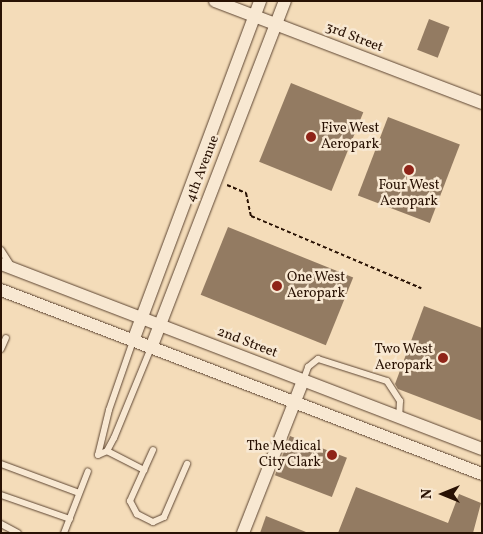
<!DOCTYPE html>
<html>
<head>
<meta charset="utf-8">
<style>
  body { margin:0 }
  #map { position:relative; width:483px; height:534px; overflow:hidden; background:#f4dcb9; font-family:Vollkorn,serif }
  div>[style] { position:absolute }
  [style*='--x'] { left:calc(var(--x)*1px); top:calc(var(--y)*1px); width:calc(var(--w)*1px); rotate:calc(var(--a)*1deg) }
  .building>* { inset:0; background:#937b62; transform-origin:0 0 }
  .path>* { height:2px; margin-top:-1px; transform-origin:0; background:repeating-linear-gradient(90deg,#291204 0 4px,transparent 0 6.5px) }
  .roads { filter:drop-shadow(0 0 1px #5c4431) drop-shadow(0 0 1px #5c4431) }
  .lane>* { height:6px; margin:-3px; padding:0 3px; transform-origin:3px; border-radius:3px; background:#f8e8d2 }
  .street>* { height:12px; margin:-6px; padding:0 6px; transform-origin:6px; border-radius:6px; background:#f8e8d2 }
  .dots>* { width:14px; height:14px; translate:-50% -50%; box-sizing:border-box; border:2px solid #f8e8d2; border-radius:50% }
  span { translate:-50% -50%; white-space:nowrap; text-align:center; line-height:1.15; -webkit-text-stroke:5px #f8e8d2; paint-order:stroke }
  .street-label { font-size:14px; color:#291204 }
  .poi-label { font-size:14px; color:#291204 }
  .left { translate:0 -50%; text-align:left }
  .right { translate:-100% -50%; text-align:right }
  .frame { position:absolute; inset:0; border:2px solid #291204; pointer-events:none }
  .north { position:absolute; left:418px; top:469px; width:50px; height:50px; -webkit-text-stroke:4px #f8e8d2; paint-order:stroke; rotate:270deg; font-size:14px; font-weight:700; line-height:20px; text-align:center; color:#291204 }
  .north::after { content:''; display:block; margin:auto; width:18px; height:22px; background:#291204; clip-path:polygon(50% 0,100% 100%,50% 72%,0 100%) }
</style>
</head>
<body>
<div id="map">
  <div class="building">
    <div style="left:429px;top:19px;width:22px;height:33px;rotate:21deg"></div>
    <div style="left:291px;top:83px;width:78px;height:85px;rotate:22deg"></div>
    <div style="left:388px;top:117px;width:77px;height:84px;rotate:21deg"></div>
    <div style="left:228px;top:227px;width:135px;height:73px;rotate:22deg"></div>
    <div style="clip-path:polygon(424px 306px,482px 328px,482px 421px,398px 389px,395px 384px)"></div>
    <div style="left:290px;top:436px;width:61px;height:42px;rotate:21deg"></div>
    <div style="clip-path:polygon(356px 487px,448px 523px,459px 494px,481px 503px,473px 533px,338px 533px)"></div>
    <div style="clip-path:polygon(266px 516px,306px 532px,306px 533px,260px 533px)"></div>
  </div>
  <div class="path">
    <div style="--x:227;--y:185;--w:21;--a:23"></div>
    <div style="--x:246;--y:193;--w:24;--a:78"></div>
    <div style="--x:251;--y:216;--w:185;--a:23"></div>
  </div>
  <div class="roads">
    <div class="lane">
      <div style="--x:1;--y:250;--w:20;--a:57"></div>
      <div style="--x:133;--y:341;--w:73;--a:109.2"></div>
      <div style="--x:109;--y:410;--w:46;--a:103.7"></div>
      <div style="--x:98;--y:455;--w:10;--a:-24"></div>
      <div style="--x:107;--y:451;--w:15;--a:-62"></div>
      <div style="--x:114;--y:438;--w:97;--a:-67.7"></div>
      <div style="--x:1;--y:349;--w:12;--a:-66"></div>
      <div style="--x:303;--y:381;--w:15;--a:-70"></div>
      <div style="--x:308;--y:367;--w:13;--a:-39"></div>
      <div style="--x:318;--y:359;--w:72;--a:17.7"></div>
      <div style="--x:387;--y:381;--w:24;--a:57"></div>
      <div style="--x:400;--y:401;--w:17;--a:93"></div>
      <div style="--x:153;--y:450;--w:56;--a:114.3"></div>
      <div style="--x:130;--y:501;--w:15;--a:62"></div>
      <div style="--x:137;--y:514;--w:18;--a:27"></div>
      <div style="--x:153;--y:522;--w:12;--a:-24"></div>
      <div style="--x:164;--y:517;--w:58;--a:-66.5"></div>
      <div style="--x:107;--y:451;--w:42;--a:27.2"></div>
      <div style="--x:1;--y:464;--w:83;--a:20.4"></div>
      <div style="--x:1;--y:495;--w:73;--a:19.2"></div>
      <div style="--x:1;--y:524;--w:19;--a:28"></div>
      <div style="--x:64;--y:533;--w:66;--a:-68.8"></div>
    </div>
    <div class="street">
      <div style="--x:215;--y:1;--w:286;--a:20.9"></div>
      <div style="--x:1;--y:264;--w:515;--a:21.04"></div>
      <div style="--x:1;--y:290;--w:515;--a:20.93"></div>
      <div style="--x:133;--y:341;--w:363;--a:-69.5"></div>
      <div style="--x:151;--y:348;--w:372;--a:-68.9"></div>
      <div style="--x:243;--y:533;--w:163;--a:-68.5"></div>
    </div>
  </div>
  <div class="dots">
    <div style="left:311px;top:137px;background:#8f2418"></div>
    <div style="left:409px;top:170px;background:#8f2418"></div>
    <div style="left:277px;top:286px;background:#8f2418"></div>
    <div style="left:443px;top:358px;background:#8f2418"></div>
    <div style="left:332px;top:455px;background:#8f2418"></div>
  </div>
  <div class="street-label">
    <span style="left:354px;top:38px;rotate:21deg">3rd Street</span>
    <span style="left:203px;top:169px;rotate:-69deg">4th Avenue</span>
    <span style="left:247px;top:343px;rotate:21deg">2nd Street</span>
  </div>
  <div class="poi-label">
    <span class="left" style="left:321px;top:137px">Five West<br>Aeropark</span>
    <span style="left:409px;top:194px">Four West<br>Aeropark</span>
    <span class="left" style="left:287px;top:286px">One West<br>Aeropark</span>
    <span class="right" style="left:433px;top:358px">Two West<br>Aeropark</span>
    <span class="right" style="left:321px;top:455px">The Medical<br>City Clark</span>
  </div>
  <div class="frame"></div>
  <div class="north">N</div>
</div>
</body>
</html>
